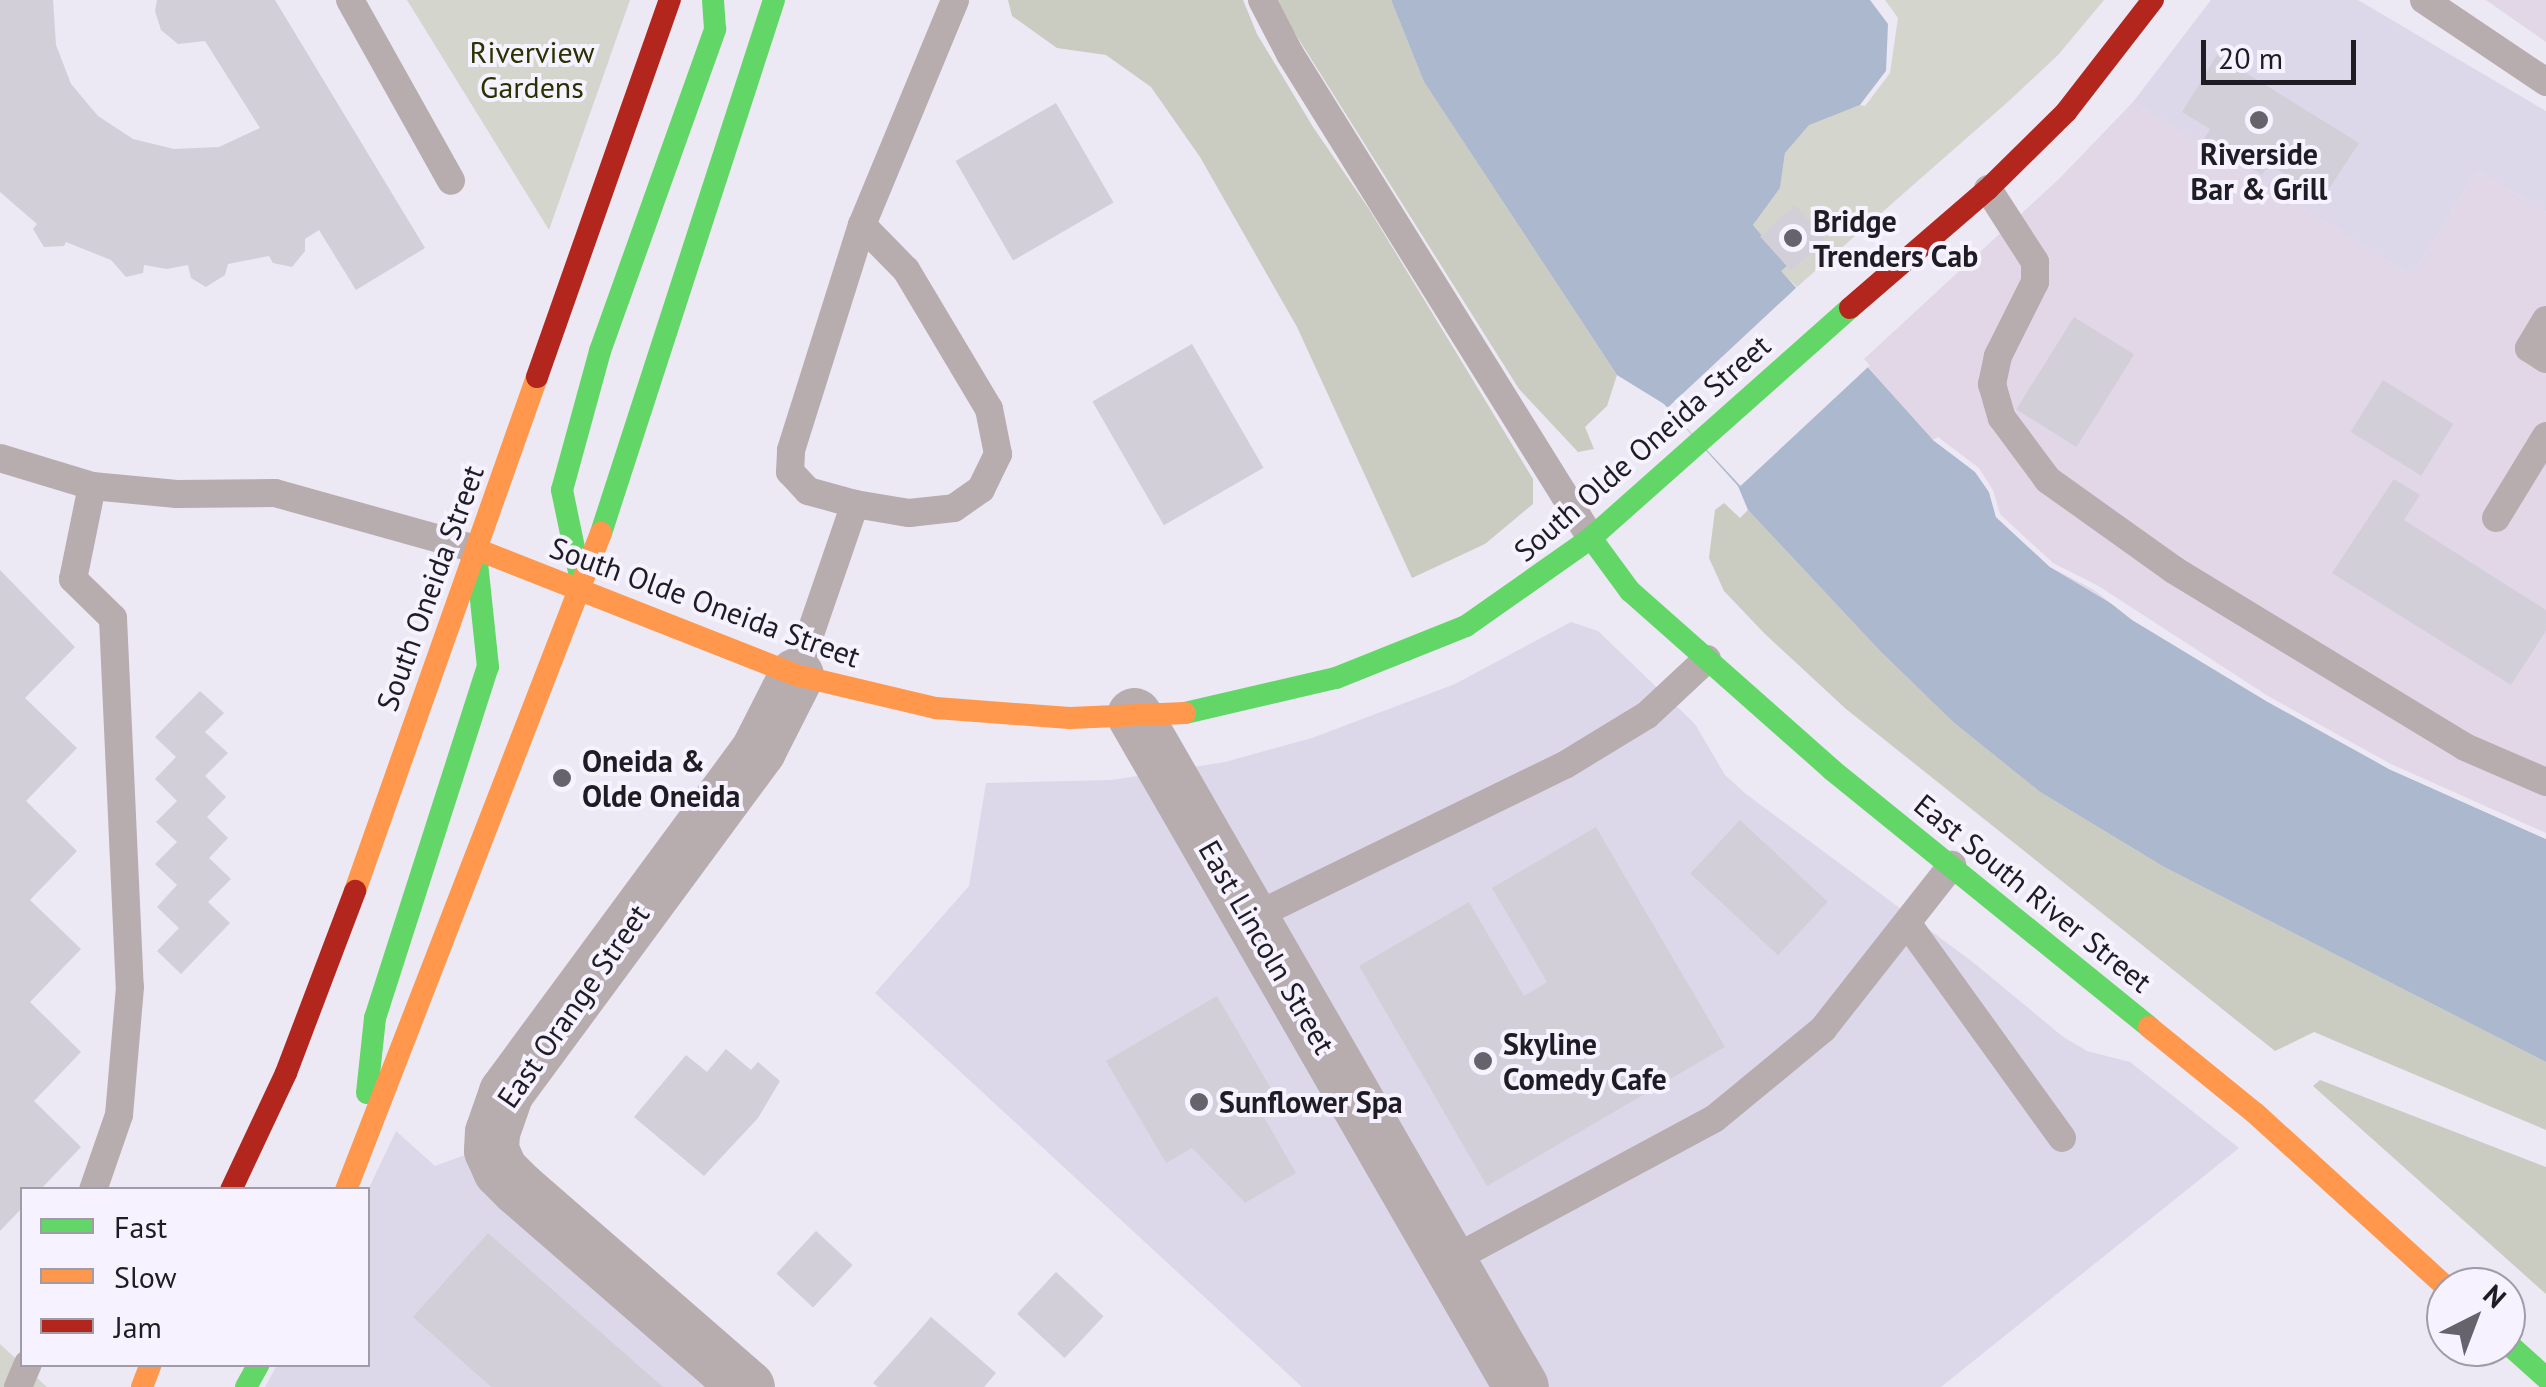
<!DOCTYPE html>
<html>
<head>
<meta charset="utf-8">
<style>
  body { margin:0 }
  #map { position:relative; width:2546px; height:1387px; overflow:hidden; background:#ece8f4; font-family:"PT Sans",sans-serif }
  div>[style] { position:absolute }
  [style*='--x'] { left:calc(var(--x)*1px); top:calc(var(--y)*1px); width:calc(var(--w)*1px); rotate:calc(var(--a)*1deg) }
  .commercial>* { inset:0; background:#ddd8e9 }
  .industrial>* { inset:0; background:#e1d7e6 }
  .green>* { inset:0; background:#d4d6cd }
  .forest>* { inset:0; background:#caccc1 }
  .water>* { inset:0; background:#acb8ce }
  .pier>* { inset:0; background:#ece8f4; transform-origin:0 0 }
  .building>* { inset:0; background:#d3cfd8; transform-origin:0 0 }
  .lane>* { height:28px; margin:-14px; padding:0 14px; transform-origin:14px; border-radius:14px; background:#b7acae }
  .street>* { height:55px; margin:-27.5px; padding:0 27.5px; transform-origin:27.5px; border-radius:27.5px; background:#b7acae }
  .fast>* { height:22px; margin:-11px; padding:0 11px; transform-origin:11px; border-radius:11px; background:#63d668 }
  .slow>* { height:22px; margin:-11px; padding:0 11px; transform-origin:11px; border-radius:11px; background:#ff974d }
  .jam>* { height:22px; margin:-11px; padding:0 11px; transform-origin:11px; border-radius:11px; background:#b3261e }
  .dots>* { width:28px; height:28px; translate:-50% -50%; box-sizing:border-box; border:5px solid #f6f2ff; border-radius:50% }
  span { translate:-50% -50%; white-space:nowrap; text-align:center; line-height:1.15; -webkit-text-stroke:8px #f6f2ff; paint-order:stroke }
  .park-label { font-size:30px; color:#2a3200 }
  .poi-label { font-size:30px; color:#1f1c24; font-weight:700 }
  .left { translate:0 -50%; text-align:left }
  .street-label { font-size:30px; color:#1f1c24 }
  .legend { position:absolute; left:20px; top:1187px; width:350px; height:180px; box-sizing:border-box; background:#f6f2ff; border:2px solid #a09ca7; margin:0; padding:12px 18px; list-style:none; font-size:30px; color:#1f1c24 }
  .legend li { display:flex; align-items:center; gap:20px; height:50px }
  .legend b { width:50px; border:2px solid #a09ca7 }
  .north { position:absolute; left:2426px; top:1267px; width:100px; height:100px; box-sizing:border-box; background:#f6f2ff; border:2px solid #a09ca7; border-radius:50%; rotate:42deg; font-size:28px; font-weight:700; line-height:40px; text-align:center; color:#1f1c24 }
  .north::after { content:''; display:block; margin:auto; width:35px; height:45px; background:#67636d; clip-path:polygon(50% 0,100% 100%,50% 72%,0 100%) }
  .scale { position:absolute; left:2201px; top:40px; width:155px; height:45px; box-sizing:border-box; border:5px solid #1f1c24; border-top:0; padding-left:12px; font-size:30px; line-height:35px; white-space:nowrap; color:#1f1c24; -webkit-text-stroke:8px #f6f2ff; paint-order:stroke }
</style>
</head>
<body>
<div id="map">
  <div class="commercial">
    <div style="clip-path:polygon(2211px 0,2358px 0,2546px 111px,2546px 212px,2477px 171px,2412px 276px,2133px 102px)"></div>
    <div style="clip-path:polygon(1571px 622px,1598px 631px,1695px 724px,1725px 775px,1746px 794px,1974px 963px,2062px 1036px,2087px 1051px,2130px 1062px,2239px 1148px,1941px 1387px,1302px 1387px,875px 993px,969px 886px,986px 783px,1112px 780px,1225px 762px,1312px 738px,1455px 684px)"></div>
    <div style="clip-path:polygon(396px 1131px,435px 1166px,465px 1155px,717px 1387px,265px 1387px,277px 1365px,368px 1364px,368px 1190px)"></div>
  </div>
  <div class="industrial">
    <div style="clip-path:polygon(2486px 0,2546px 0,2546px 42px)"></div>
    <div style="clip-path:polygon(2133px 102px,2412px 276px,2477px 171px,2546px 212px,2546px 839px,2389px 769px,2050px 567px,1996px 517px,1975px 471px,1933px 440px,1866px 369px,1864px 359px,2060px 178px)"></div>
  </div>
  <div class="green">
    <div style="clip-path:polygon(407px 0,630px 0,549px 230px)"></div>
    <div style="clip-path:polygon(1878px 0,2104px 0,2058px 55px,2010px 100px,1797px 287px,1780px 271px,1786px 267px,1753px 225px,1780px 188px,1785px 153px,1809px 124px,1860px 105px)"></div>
    <div style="clip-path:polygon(0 1344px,47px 1387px,0 1387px)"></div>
  </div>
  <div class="forest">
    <div style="clip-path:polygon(1008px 0,1243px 0,1257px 34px,1313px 127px,1369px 209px,1533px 479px,1533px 504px,1485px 544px,1412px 578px,1297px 327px,1200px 157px,1151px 87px,1106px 55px,1057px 48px,1012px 16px)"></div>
    <div style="clip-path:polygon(1274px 0,1391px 0,1424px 82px,1617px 375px,1607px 406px,1585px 427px,1594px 449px,1578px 452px,1519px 389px)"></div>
    <div style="clip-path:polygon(1724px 503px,1740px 518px,1748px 510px,1880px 651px,1953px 722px,2040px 792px,2164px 867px,2546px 1062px,2546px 1130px,2314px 1032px,2275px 1051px,1846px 709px,1765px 634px,1724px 591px,1709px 558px,1715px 510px)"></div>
    <div style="clip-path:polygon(2320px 1080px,2546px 1167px,2546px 1294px,2313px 1086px)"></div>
  </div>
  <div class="water">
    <div style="clip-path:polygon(1391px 0,1878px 0,1893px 18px,1886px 71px,1860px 105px,1809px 125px,1785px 153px,1780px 188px,1753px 225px,1787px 266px,1781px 271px,1933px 440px,1975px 471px,1989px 492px,1996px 517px,2050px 567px,2389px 769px,2546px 839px,2546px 1062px,2164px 867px,2040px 792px,1953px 722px,1880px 651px,1748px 510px,1738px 486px,1664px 404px,1617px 375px,1424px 82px)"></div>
  </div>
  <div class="pier">
    <div style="clip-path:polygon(1870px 0,1885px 0,1898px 18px,1890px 73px,1865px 106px,1860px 105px,1886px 71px,1888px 24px)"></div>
    <div style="left:1797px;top:287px;width:107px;height:177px;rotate:47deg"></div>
    <div style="clip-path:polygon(1938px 437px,1979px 468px,1993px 490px,2000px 514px,2053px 563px,2097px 585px,2268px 696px,2391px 764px,2546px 833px,2546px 839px,2389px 769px,2266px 701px,2132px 620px,2094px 590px,2050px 567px,1996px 517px,1989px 492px,1975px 472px,1933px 440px)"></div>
  </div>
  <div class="building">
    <div style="clip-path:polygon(0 0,53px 0,56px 45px,71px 84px,98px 116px,133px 139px,174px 149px,219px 147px,260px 128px,205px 41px,178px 44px,161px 30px,155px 11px,157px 0,275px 0,425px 248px,356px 290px,319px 230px,305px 239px,305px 251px,292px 267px,273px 263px,269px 256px,228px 264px,225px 275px,206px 287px,191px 278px,188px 265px,167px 269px,144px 265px,143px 273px,126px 277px,111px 260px,66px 242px,64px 246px,44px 247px,33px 229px,37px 224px,0 192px)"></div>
    <div style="clip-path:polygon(2217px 55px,2359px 143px,2323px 198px,2269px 164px,2262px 175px,2204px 139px,2210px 129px,2182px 112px)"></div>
    <div style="left:1056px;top:103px;width:115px;height:116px;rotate:60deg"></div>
    <div style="left:1795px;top:205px;width:46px;height:47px;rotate:48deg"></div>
    <div style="left:2074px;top:317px;width:71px;height:109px;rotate:32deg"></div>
    <div style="left:1192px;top:344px;width:143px;height:115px;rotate:60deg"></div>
    <div style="left:2383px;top:380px;width:83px;height:61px;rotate:32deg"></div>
    <div style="clip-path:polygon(2394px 479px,2420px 495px,2404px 520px,2546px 610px,2546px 631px,2511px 685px,2332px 573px)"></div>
    <div style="clip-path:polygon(0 570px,75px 647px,25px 698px,77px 748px,26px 801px,77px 851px,30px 900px,81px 949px,30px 1002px,81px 1052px,34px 1101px,81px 1147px,40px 1190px,22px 1190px,22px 1208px,0 1231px)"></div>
    <div style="clip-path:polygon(200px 691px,224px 713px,205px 732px,228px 753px,205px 776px,226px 797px,207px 817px,228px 838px,209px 858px,231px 879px,208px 902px,230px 923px,181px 974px,157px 951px,179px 928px,157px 907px,177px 885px,155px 864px,177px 842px,156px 822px,177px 801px,155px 779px,176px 757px,155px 737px)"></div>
    <div style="left:1740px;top:820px;width:120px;height:73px;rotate:43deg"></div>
    <div style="clip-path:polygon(1596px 827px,1725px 1047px,1487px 1186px,1359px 966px,1469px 902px,1524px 996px,1547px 982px,1492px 888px)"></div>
    <div style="clip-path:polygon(1217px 996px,1276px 1097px,1258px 1107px,1296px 1173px,1245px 1203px,1192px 1148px,1166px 1163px,1106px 1061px)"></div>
    <div style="clip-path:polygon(726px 1049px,751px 1070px,758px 1062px,780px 1081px,758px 1118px,704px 1176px,634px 1117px,686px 1055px,707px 1072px)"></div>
    <div style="left:816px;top:1231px;width:50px;height:58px;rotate:43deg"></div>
    <div style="clip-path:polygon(488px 1233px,663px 1387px,491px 1387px,413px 1317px)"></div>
    <div style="left:1056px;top:1272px;width:65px;height:57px;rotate:43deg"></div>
    <div style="clip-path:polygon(931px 1317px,996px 1373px,984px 1387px,878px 1387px,873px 1383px)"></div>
  </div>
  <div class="lane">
    <div style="--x:350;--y:0;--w:207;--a:60.8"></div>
    <div style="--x:1262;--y:0;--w:61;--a:62.6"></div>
    <div style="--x:1290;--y:54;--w:570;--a:58.12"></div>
    <div style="--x:2424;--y:0;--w:147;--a:33.9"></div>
    <div style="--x:1988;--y:189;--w:87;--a:57.2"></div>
    <div style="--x:2035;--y:262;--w:20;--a:90"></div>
    <div style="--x:2035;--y:282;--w:83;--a:116.6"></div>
    <div style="--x:1998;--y:356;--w:29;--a:102"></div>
    <div style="--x:1992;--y:384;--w:35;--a:74"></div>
    <div style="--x:2002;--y:418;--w:77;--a:53.4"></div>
    <div style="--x:2048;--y:480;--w:155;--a:35.5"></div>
    <div style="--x:2174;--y:570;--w:341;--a:31.3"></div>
    <div style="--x:2465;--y:747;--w:88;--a:23.4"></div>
    <div style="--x:2546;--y:320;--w:33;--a:121"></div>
    <div style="--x:2529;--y:348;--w:20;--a:33"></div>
    <div style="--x:0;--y:458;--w:96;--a:16.9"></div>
    <div style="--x:92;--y:486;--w:85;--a:5.4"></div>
    <div style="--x:177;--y:494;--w:98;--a:-0.6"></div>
    <div style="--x:275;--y:493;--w:209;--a:15.6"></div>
    <div style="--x:92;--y:486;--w:95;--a:101.5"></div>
    <div style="--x:73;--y:579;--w:56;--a:44.3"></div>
    <div style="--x:113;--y:618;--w:369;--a:87.4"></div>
    <div style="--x:130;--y:987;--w:128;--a:94.9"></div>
    <div style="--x:119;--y:1115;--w:79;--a:109.1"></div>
    <div style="--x:855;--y:504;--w:55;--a:9.5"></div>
    <div style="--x:909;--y:513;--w:45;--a:-6.3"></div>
    <div style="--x:954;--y:508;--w:33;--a:-35"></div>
    <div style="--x:981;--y:489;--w:39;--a:-64"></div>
    <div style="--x:998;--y:454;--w:46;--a:-101.3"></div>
    <div style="--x:989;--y:409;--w:162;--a:-120.8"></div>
    <div style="--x:906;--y:270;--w:63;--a:-134.4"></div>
    <div style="--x:2496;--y:518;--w:96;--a:-58.6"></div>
    <div style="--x:796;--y:675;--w:181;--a:-71"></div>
    <div style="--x:855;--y:504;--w:49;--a:-164.5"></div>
    <div style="--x:808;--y:491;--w:26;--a:-133"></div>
    <div style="--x:790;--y:472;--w:22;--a:-87"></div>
    <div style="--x:791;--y:450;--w:236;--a:-72.5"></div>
    <div style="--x:862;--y:225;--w:243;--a:-67.5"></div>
    <div style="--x:1251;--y:918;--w:349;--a:-26"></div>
    <div style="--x:1565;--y:765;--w:96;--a:-31.4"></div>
    <div style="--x:1647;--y:715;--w:82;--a:-43"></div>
    <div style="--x:1907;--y:923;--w:265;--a:54.2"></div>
    <div style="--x:1448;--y:1262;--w:302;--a:-28.3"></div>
    <div style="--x:1714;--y:1119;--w:141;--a:-39.5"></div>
    <div style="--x:1823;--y:1029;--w:209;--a:-51.8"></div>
    <div style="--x:18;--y:1387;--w:25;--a:-67"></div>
  </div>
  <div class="street">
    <div style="--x:1134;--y:715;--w:775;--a:60.06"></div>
    <div style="--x:747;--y:1387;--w:303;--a:-139"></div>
    <div style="--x:518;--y:1188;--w:25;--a:-135"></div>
    <div style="--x:500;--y:1170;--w:22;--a:-114"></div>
    <div style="--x:491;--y:1150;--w:18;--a:-87"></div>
    <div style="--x:492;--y:1132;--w:42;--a:-70.7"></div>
    <div style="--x:506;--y:1092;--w:425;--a:-53.6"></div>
    <div style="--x:758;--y:750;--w:84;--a:-63.1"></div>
  </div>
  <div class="fast">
    <div style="--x:601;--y:533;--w:560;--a:-72.02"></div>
    <div style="--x:1591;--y:538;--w:66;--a:53.7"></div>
    <div style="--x:1630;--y:591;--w:270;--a:41.5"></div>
    <div style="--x:1832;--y:770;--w:408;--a:39"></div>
    <div style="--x:582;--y:586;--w:98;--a:-101.8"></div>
    <div style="--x:562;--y:490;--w:144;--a:-74.7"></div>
    <div style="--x:600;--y:351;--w:342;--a:-70.3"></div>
    <div style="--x:715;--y:29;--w:29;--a:-94"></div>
    <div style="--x:1185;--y:713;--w:155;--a:-13.1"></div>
    <div style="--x:1336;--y:678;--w:140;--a:-21.8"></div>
    <div style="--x:1466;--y:626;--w:153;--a:-35.1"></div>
    <div style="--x:1591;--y:538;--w:346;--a:-41.6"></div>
    <div style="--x:367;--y:1093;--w:75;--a:-83.9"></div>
    <div style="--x:375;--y:1018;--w:369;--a:-72.2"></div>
    <div style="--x:488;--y:667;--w:105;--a:-96"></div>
    <div style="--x:2506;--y:1342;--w:54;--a:42"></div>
    <div style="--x:246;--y:1387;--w:26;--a:-61"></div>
  </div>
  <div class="slow">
    <div style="--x:476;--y:549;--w:344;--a:21.5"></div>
    <div style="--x:796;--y:675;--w:144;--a:13.3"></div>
    <div style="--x:936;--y:708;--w:134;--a:4.3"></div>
    <div style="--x:1070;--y:718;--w:115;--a:-2.5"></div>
    <div style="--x:355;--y:891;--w:545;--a:-70.5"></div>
    <div style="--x:2149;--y:1027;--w:136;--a:39.1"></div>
    <div style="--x:2255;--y:1113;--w:258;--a:42.3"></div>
    <div style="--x:346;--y:1190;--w:705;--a:-68.79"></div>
    <div style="--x:142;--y:1387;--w:25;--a:-69"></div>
  </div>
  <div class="jam">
    <div style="--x:1850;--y:308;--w:182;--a:-40.8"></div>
    <div style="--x:1988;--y:189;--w:110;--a:-44.6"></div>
    <div style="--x:2066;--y:112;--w:142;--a:-52.2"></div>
    <div style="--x:537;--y:377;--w:400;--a:-70.6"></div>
    <div style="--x:231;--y:1190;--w:129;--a:-64.8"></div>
    <div style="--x:286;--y:1073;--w:195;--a:-69.2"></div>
  </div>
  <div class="dots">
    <div style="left:2259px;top:120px;background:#67636d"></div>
    <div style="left:1793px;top:238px;background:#67636d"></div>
    <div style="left:562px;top:778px;background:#67636d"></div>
    <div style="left:1483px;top:1061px;background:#67636d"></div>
    <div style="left:1199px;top:1102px;background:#67636d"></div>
  </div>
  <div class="park-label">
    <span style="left:532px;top:69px">Riverview<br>Gardens</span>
  </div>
  <div class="poi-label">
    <span style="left:2259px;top:171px">Riverside<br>Bar &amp; Grill</span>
    <span class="left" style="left:1813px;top:238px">Bridge<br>Trenders Cab</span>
    <span class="left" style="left:582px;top:778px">Oneida &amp;<br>Olde Oneida</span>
    <span class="left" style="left:1503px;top:1061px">Skyline<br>Comedy Cafe</span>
    <span class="left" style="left:1219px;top:1102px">Sunflower Spa</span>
  </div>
  <div class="street-label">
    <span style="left:1642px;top:448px;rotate:-41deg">South Olde Oneida Street</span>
    <span style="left:430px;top:588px;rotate:-70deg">South Oneida Street</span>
    <span style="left:705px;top:602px;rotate:20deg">South Olde Oneida Street</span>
    <span style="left:2033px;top:893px;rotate:39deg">East South River Street</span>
    <span style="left:1267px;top:947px;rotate:60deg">East Lincoln Street</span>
    <span style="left:573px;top:1006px;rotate:-55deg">East Orange Street</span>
  </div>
  <ul class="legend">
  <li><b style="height:12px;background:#63d668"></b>Fast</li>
  <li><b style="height:12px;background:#ff974d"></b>Slow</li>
  <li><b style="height:12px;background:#b3261e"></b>Jam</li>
  </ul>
  <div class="north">N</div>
  <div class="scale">20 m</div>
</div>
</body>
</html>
